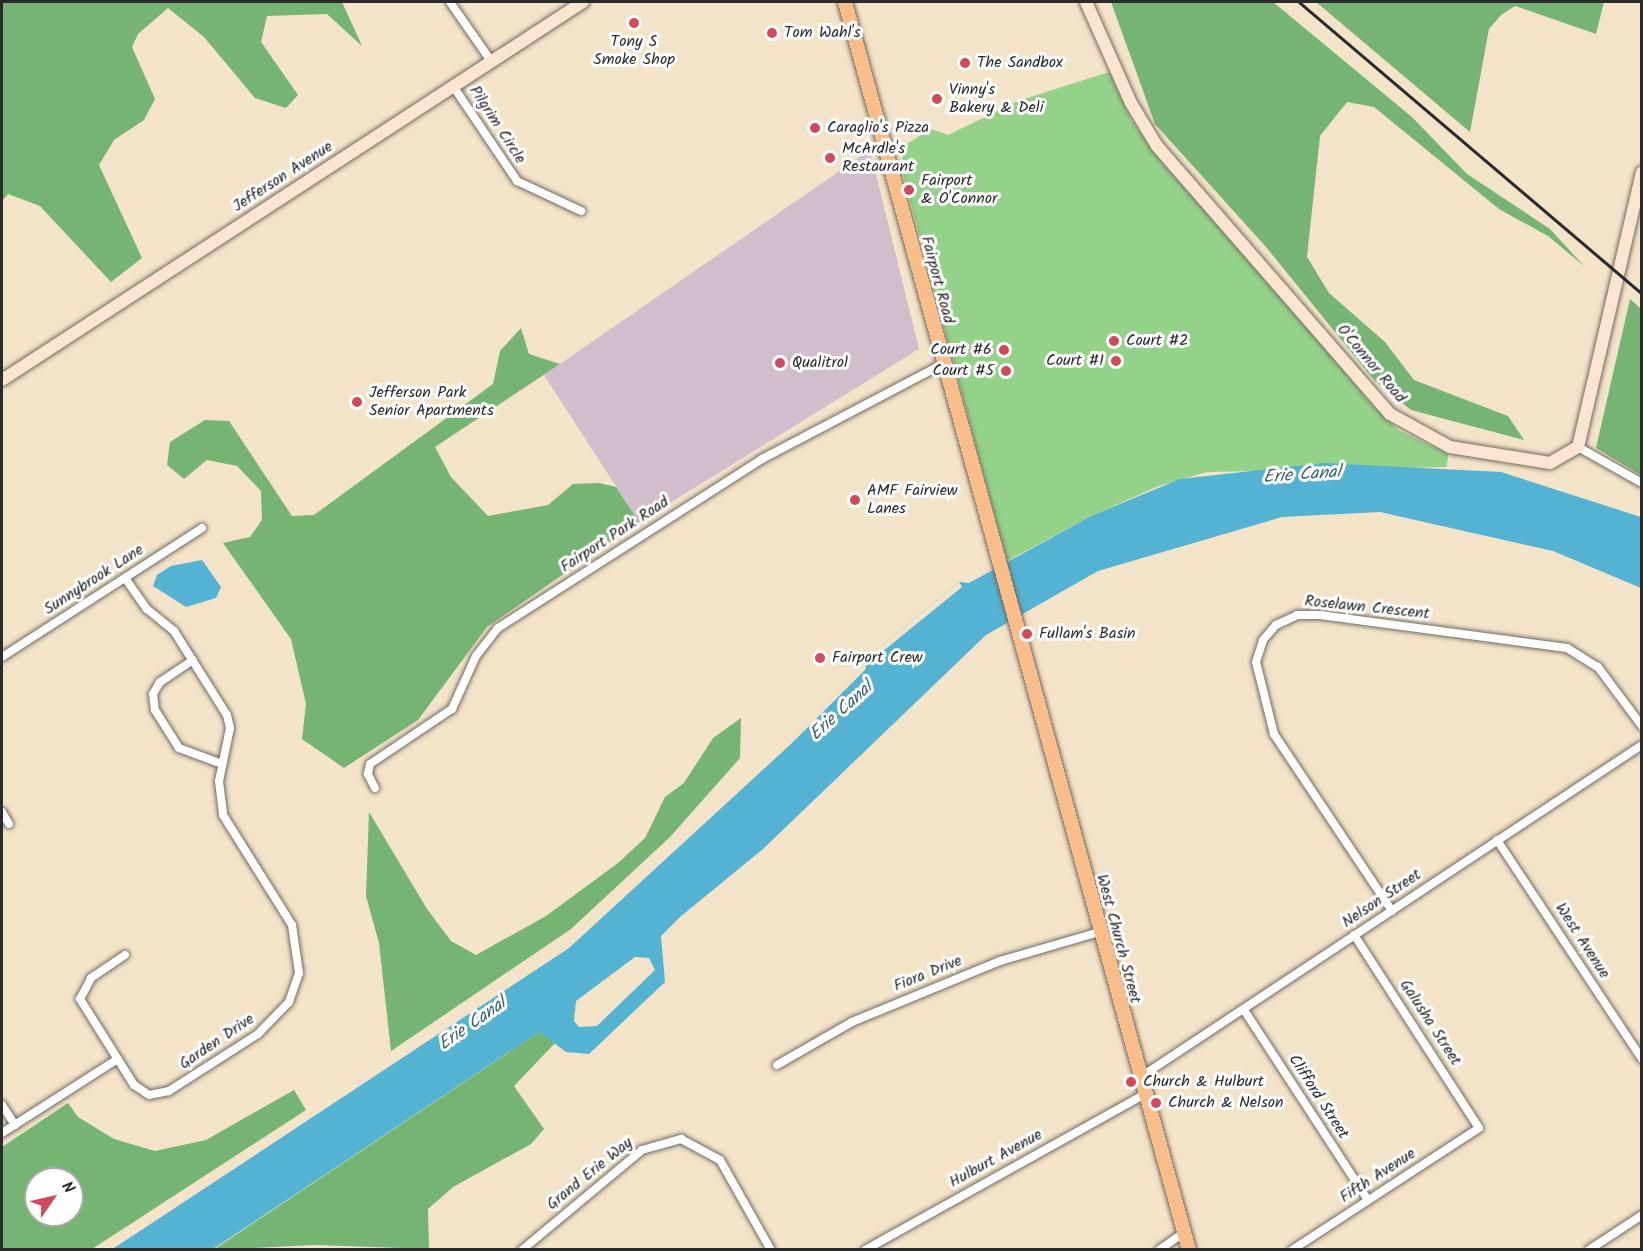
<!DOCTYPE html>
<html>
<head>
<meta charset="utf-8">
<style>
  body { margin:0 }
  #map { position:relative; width:1643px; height:1251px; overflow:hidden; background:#f3e3c8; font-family:Kalam,sans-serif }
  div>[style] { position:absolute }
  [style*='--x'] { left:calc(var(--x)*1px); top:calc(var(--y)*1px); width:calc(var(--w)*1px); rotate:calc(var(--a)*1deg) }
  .industrial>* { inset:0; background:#d1bdcc }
  .green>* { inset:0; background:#93d288 }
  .forest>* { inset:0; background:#76b474 }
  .water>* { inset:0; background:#54b3d2 }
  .pier>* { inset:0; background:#f3e3c8 }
  .roads { filter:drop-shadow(0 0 2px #716b62) drop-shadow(0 0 2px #716b62) }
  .street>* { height:8px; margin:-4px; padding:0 4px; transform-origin:4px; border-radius:4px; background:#fff }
  .secondary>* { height:12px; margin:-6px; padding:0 6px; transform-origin:6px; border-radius:6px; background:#fce5d0 }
  .primary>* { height:14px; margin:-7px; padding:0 7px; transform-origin:7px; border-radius:7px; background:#f8bd89 }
  .rail>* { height:3px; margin:-1.5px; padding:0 1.5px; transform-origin:1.5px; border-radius:1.5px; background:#2b2b2b }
  .dots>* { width:16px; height:16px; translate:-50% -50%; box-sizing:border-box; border:3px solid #fff; border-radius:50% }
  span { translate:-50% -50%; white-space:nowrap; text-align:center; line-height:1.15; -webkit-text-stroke:6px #fff; paint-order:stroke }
  .poi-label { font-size:16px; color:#2b2b2b }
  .left { translate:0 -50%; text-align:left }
  .right { translate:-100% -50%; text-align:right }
  .street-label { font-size:16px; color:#2b2b2b }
  .water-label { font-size:18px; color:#3b616e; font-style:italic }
  .frame { position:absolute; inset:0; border:3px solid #2b2b2b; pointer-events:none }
  .north { position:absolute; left:24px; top:1167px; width:60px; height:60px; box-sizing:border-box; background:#fff; border:2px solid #aaa; border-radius:50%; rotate:56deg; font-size:16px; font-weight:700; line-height:24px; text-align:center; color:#2b2b2b }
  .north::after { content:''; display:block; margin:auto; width:21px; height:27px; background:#d1495b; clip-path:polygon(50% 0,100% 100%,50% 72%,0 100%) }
</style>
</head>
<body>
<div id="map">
  <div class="industrial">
    <div style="clip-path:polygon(870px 150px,919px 349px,639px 522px,544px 375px)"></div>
  </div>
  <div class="green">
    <div style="clip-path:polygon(1109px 72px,1132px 121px,1164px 165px,1284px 297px,1372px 405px,1398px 430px,1448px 454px,1447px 467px,1207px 472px,1159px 486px,1091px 516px,1007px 561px,903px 174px,902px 147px,931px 129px,948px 135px,1018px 101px)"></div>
  </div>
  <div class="forest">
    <div style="clip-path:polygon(2px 2px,342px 2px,362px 46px,327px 14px,267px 16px,261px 42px,298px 95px,286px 108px,255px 98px,204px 37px,168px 8px,138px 34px,132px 47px,155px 99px,144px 120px,114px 140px,99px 165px,142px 258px,111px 282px,40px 206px,8px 194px,2px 201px)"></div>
    <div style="clip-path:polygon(1111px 2px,1273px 2px,1412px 117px,1467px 174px,1550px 229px,1584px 266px,1548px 236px,1499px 209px,1374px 107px,1347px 102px,1320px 136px,1307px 257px,1329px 293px,1385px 342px,1414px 380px,1508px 416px,1524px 440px,1411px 410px,1374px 380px,1266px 247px,1155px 124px)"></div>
    <div style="clip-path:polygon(1316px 2px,1604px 2px,1596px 34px,1515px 6px,1501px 15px,1489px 29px,1470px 132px)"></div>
    <div style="clip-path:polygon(1630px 299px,1641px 309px,1641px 475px,1596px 448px)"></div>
    <div style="clip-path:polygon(521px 328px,529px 354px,560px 364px,435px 447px,451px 477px,488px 516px,548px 505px,573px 484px,599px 483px,616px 487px,639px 522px,487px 627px,418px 720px,344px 768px,302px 739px,306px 704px,291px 639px,223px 543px,250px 537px,262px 520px,261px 491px,237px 466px,207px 460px,184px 479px,167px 465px,170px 442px,205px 420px,229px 421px,292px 516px,314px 515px,493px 384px,500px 351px)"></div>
    <div style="clip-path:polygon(741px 718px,740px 758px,670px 837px,571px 929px,391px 1051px,379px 943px,366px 896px,369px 812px,427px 909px,451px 941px,476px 955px,546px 916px,618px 863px,645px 838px,665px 797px,684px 783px,713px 738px)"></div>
    <div style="clip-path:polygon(539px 1032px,556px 1042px,514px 1086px,544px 1129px,531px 1144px,453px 1187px,428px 1209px,429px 1249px,315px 1245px,213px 1250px)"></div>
    <div style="clip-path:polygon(evenodd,294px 1090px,306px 1110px,92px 1249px,2px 1249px,2px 1147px,68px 1103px,78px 1117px,114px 1139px,155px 1151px,206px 1140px,294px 1090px,36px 1179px,72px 1179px,72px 1215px,36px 1215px,36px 1179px)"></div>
  </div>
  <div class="water">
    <div style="clip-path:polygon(evenodd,1324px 463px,1501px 472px,1641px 517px,1641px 588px,1553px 551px,1380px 512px,1282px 517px,1098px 571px,986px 635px,763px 849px,680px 917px,661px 936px,665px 982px,589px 1054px,566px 1052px,539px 1032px,213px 1249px,111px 1250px,569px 948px,791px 744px,865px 670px,869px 656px,959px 582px,969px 583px,1091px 516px,1180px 479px,1324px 463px,635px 957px,649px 958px,655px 970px,597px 1026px,579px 1027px,574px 1021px,576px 1001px,635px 957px)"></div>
    <div style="clip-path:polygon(202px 560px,221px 587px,216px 598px,186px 607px,153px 586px,157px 575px,171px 566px)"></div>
  </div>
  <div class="pier">
    <div style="clip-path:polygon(959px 582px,962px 587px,866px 665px,869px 656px)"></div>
  </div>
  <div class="roads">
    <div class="street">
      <div style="--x:450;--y:2;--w:72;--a:55.2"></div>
      <div style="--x:453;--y:86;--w:115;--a:56"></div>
      <div style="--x:517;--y:181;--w:71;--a:25.1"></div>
      <div style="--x:1578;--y:447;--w:73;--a:29.4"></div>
      <div style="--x:125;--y:578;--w:38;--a:55"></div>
      <div style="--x:147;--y:609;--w:35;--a:39"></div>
      <div style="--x:174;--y:631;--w:99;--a:57.8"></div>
      <div style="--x:227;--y:715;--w:13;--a:77"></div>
      <div style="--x:230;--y:728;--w:54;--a:101.7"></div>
      <div style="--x:219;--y:781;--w:34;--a:83"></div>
      <div style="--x:223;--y:815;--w:130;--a:57.9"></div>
      <div style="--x:292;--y:925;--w:49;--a:81.7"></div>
      <div style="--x:299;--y:973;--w:31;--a:109"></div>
      <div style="--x:289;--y:1002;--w:45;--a:134.1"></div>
      <div style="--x:258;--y:1034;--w:106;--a:147.4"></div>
      <div style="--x:169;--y:1091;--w:20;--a:169"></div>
      <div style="--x:149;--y:1095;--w:18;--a:-146"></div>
      <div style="--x:134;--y:1085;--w:102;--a:-122.1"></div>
      <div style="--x:80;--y:999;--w:24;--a:-62"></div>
      <div style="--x:91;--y:978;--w:41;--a:-34.1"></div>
      <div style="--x:2;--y:657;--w:238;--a:-32.8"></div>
      <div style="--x:193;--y:660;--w:40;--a:146"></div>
      <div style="--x:160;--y:682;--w:14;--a:120"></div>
      <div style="--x:153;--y:694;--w:16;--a:83"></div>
      <div style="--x:155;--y:710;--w:45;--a:57.7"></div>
      <div style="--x:179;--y:748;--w:46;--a:20.4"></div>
      <div style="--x:375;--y:788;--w:16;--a:-117"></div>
      <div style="--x:368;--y:774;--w:10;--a:-79"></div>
      <div style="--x:370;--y:764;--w:99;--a:-33.9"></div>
      <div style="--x:452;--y:709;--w:58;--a:-65.6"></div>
      <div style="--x:476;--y:656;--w:36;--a:-52"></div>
      <div style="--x:498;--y:628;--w:313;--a:-32.6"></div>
      <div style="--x:762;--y:459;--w:204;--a:-27.7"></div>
      <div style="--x:2;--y:812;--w:14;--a:60"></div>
      <div style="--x:1497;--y:840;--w:263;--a:56.5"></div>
      <div style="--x:1392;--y:911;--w:213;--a:-123.7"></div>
      <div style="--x:1274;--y:734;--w:74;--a:-104"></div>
      <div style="--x:1256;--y:662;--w:23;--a:-72"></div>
      <div style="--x:1263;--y:640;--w:20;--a:-49"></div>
      <div style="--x:1276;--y:625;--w:23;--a:-25"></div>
      <div style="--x:1297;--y:615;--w:23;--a:0"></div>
      <div style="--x:1320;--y:615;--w:249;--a:7.6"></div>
      <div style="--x:1567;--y:648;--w:36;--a:32"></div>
      <div style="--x:1598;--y:667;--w:74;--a:53.3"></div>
      <div style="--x:1244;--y:1010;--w:227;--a:56.9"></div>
      <div style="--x:777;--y:1065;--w:86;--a:-29.8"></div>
      <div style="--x:852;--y:1022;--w:160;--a:-22.4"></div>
      <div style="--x:1000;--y:961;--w:103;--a:-16.3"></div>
      <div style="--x:1139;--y:1078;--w:603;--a:-33.51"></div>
      <div style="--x:2;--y:1105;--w:24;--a:57"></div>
      <div style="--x:2;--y:1133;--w:135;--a:-32.6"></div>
      <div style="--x:522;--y:1250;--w:156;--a:-39.8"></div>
      <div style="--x:642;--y:1150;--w:41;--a:-15.8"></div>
      <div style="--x:681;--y:1139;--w:44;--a:28.3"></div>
      <div style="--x:720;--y:1160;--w:103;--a:60.5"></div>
      <div style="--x:865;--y:1250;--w:318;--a:-29.1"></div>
      <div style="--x:1159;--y:1250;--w:28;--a:-35"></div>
      <div style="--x:1292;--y:1250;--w:223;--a:-33.1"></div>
      <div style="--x:1479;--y:1128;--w:230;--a:-122.9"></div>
      <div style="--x:1589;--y:1250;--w:64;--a:-33.4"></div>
    </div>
    <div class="secondary">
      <div style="--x:1086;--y:2;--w:111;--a:66"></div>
      <div style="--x:1131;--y:103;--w:50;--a:58.8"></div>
      <div style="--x:1157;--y:146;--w:355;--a:49"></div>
      <div style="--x:1390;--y:414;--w:68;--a:28.8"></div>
      <div style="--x:1450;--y:447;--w:101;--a:9.1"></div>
      <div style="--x:1550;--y:463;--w:32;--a:-30"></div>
      <div style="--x:1578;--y:447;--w:282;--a:-76.9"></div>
      <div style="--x:2;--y:380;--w:693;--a:-33.05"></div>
    </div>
    <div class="primary">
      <div style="--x:845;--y:2;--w:1295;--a:74.59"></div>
    </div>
  </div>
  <div class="rail">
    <div style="--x:1299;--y:2;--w:450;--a:40.4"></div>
  </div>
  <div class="dots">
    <div style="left:634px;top:23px;background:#d1495b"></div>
    <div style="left:772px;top:33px;background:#d1495b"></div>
    <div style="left:965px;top:63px;background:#d1495b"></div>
    <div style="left:937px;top:99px;background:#d1495b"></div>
    <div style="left:815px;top:128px;background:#d1495b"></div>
    <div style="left:830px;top:158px;background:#d1495b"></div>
    <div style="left:909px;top:190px;background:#d1495b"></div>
    <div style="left:1114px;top:341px;background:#d1495b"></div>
    <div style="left:1004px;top:350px;background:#d1495b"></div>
    <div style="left:1116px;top:361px;background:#d1495b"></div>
    <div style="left:780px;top:363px;background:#d1495b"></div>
    <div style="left:1006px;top:371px;background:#d1495b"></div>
    <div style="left:357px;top:402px;background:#d1495b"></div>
    <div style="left:855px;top:500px;background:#d1495b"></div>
    <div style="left:1027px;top:634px;background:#d1495b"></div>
    <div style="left:820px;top:658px;background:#d1495b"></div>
    <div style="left:1131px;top:1082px;background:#d1495b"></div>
    <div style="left:1156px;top:1103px;background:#d1495b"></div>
  </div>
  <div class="poi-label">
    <span class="left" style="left:784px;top:33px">Tom Wahl's</span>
    <span style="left:634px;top:51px">Tony S<br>Smoke Shop</span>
    <span class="left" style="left:977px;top:63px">The Sandbox</span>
    <span class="left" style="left:949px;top:99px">Vinny's<br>Bakery &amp; Deli</span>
    <span class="left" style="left:827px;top:128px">Caraglio's Pizza</span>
    <span class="left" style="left:842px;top:158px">McArdle's<br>Restaurant</span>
    <span class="left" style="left:921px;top:190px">Fairport<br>&amp; O'Connor</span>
    <span class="left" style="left:1126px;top:341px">Court #2</span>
    <span class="right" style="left:992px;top:350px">Court #6</span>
    <span class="right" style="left:1104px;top:361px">Court #1</span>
    <span class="left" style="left:792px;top:363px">Qualitrol</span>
    <span class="right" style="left:994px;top:371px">Court #5</span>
    <span class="left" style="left:369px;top:402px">Jefferson Park<br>Senior Apartments</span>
    <span class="left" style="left:867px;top:500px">AMF Fairview<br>Lanes</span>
    <span class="left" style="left:1039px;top:634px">Fullam's Basin</span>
    <span class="left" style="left:832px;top:658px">Fairport Crew</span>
    <span class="left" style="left:1143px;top:1082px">Church &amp; Hulburt</span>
    <span class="left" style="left:1168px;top:1103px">Church &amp; Nelson</span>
  </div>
  <div class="street-label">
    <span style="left:497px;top:125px;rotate:57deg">Pilgrim Circle</span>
    <span style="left:283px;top:177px;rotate:-33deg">Jefferson Avenue</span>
    <span style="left:937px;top:280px;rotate:75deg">Fairport Road</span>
    <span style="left:1371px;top:364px;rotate:50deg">O'Connor Road</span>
    <span style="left:615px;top:535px;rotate:-33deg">Fairport Park Road</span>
    <span style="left:94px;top:580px;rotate:-33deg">Sunnybrook Lane</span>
    <span style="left:1367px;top:608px;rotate:6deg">Roselawn Crescent</span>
    <span style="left:1382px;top:899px;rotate:-34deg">Nelson Street</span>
    <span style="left:1118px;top:939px;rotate:75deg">West Church Street</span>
    <span style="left:1582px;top:941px;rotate:57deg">West Avenue</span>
    <span style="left:928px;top:974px;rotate:-22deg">Fiora Drive</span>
    <span style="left:1430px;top:1023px;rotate:57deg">Galusha Street</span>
    <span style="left:217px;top:1042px;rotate:-34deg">Garden Drive</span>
    <span style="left:1318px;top:1097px;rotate:57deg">Clifford Street</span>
    <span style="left:996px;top:1159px;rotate:-29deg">Hulburt Avenue</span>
    <span style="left:590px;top:1174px;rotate:-39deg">Grand Erie Way</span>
    <span style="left:1378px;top:1176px;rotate:-33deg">Fifth Avenue</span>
  </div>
  <div class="water-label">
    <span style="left:1302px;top:476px;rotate:-4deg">Erie Canal</span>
    <span style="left:842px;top:712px;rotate:-42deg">Erie Canal</span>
    <span style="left:473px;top:1025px;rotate:-35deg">Erie Canal</span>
  </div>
  <div class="frame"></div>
  <div class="north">N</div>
</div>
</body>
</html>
